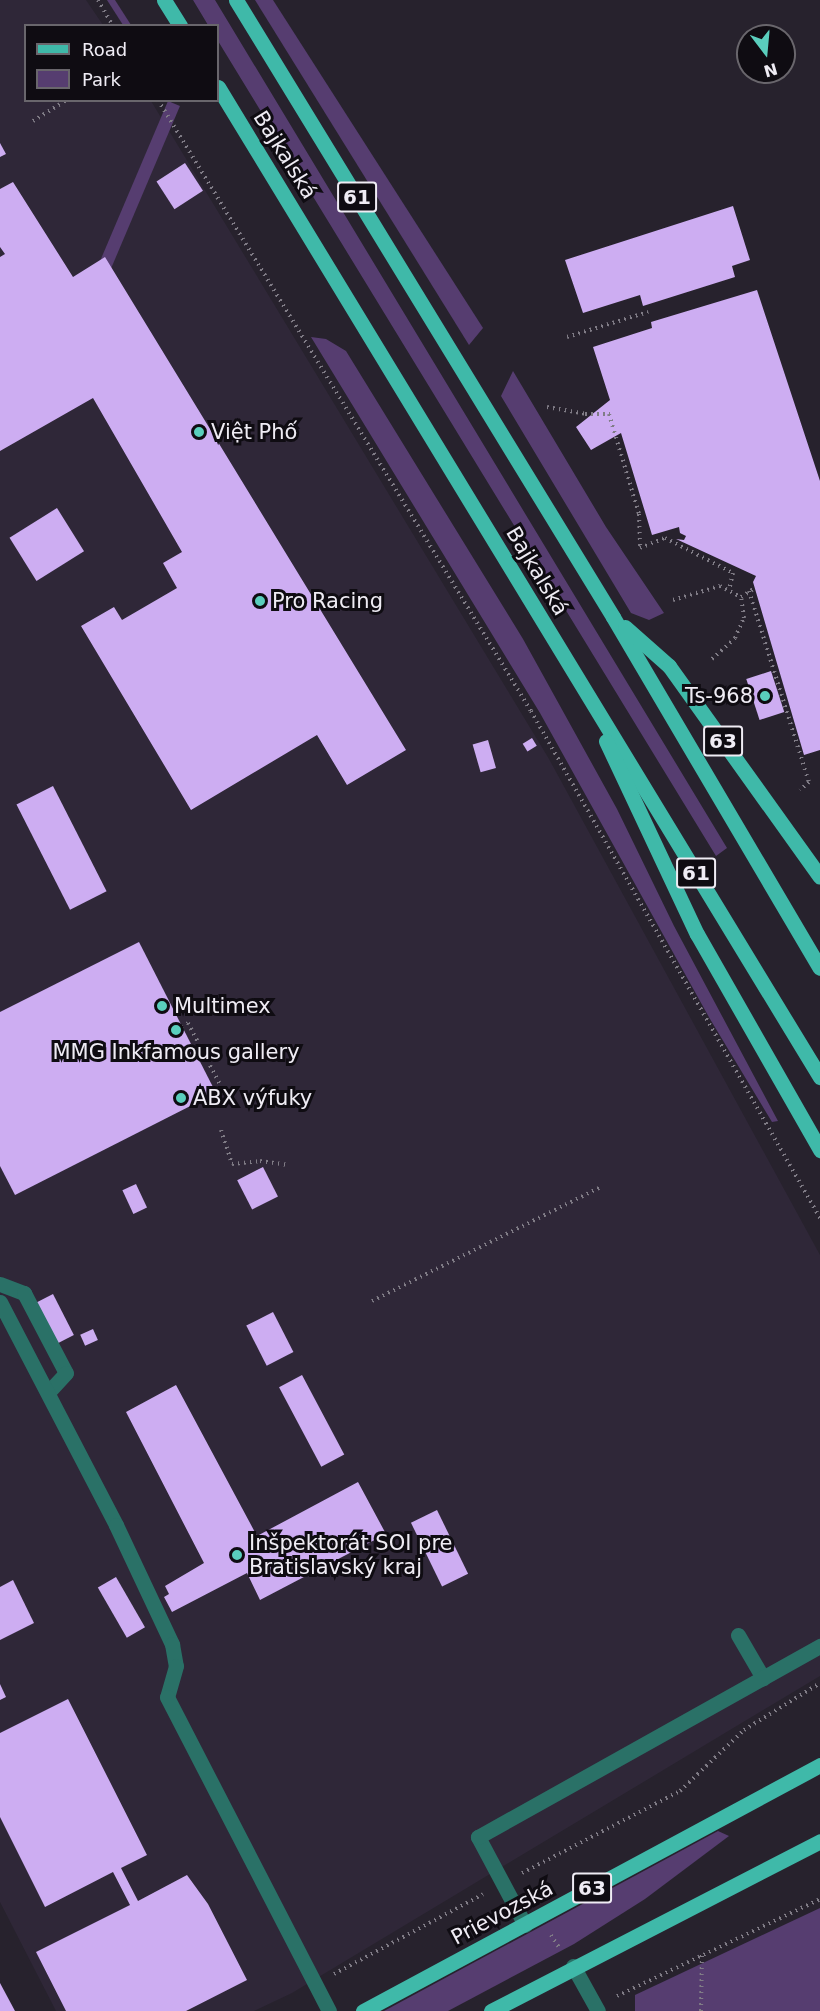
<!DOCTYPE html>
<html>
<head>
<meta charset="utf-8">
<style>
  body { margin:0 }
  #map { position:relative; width:820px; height:2011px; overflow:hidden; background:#27222d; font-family:"DejaVu Sans",sans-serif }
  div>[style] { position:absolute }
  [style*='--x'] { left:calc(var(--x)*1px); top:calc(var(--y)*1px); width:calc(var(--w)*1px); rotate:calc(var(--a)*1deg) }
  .built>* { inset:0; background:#2f2738 }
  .green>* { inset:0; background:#563d70; transform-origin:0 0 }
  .building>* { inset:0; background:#cdadf2; transform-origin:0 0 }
  .path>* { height:4px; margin-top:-2px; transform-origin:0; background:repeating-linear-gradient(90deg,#807c86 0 1.5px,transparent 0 6px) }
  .minor>* { height:15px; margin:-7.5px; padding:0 7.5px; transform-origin:7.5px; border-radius:7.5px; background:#2a7167 }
  .major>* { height:15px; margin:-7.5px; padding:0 7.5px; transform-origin:7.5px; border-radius:7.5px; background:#3fb9a9 }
  .dots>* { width:16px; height:16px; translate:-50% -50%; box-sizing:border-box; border:3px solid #0f0c12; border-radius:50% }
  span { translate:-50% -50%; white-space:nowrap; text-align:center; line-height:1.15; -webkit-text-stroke:6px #0f0c12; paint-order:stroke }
  .shield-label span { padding:2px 4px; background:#0f0c12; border:2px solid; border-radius:4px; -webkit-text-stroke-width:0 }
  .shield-label { font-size:20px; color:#efecf4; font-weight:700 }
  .street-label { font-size:21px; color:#efecf4 }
  .poi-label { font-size:21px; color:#efecf4 }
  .left { translate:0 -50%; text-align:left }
  .right { translate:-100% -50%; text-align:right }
  .legend { position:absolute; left:24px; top:24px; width:195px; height:78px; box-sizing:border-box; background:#0f0c12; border:2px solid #69666c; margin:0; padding:8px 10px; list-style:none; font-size:18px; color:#efecf4 }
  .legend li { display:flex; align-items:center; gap:12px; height:30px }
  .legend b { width:30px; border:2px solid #69666c }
  .north { position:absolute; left:736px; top:24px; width:60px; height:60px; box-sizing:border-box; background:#0f0c12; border:2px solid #69666c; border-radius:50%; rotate:164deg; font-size:16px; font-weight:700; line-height:24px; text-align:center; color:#efecf4 }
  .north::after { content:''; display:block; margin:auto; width:21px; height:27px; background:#5acebd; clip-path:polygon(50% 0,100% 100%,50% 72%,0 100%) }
</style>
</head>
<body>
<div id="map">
  <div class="built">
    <div style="clip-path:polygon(0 0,86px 0,103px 25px,26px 26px,26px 100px,151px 101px,549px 759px,820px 1255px,820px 1676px,292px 1993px,254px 2011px,56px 2011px,0 1902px)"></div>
  </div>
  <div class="green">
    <div style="clip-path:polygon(107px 0,115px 0,131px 25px,123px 25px)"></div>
    <div style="clip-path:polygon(193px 0,215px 0,727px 848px,716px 856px,218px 41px,218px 26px,208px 25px)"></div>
    <div style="clip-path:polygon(255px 0,273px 0,483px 328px,469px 345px)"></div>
    <div style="left:168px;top:101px;width:13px;height:220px;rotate:23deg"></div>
    <div style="clip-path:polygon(311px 337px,326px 339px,346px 351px,523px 639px,617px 809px,674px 926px,778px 1121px,772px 1122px,710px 1019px,540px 713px)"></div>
    <div style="clip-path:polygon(513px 371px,606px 527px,664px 613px,649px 620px,631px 613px,501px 396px)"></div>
    <div style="clip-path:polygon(718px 1831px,729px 1836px,645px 1899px,574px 1944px,448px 2011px,384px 2011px)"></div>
    <div style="clip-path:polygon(820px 1908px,820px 2011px,635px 2011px,635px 1995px)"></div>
  </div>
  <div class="building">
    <div style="clip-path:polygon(0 143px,6px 154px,0 157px)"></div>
    <div style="left:185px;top:163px;width:33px;height:34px;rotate:57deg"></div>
    <div style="clip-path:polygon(13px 182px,73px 277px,105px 257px,406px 750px,347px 785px,317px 735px,191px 810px,81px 626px,114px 607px,122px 620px,177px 588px,163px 563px,182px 552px,93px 398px,0 451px,0 257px,5px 254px,0 247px,0 189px)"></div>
    <div style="clip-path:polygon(733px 206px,750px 260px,732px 266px,735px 277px,643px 306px,640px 295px,583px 313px,565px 260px)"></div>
    <div style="clip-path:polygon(757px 290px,820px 481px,820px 750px,804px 755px,753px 582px,756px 576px,676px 539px,684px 540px,686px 536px,680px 533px,679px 527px,652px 535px,621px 433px,591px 450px,576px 427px,610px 400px,593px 347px,652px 328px,651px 322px)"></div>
    <div style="left:57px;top:508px;width:51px;height:56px;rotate:58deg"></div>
    <div style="left:771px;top:671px;width:43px;height:26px;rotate:72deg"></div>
    <div style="left:532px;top:738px;width:9px;height:11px;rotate:58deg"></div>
    <div style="left:488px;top:740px;width:29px;height:16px;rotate:74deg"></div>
    <div style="left:53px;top:786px;width:118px;height:41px;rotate:63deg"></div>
    <div style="clip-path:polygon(139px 942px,216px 1093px,15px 1195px,0 1166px,0 1012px)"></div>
    <div style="left:263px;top:1167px;width:33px;height:29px;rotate:63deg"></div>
    <div style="left:136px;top:1184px;width:26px;height:15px;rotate:65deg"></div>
    <div style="left:53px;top:1294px;width:46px;height:29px;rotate:63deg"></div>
    <div style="left:273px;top:1312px;width:45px;height:30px;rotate:63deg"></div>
    <div style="left:93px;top:1329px;width:12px;height:14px;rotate:66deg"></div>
    <div style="left:302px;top:1375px;width:90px;height:26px;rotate:62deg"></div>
    <div style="clip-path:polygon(176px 1385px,257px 1536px,358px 1482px,386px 1534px,260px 1600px,247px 1573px,172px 1612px,164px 1597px,169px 1594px,165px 1586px,204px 1563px,126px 1412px)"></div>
    <div style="left:437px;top:1510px;width:71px;height:29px;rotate:64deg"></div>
    <div style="left:116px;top:1577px;width:58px;height:21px;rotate:60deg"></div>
    <div style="clip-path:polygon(13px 1580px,34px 1623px,0 1640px,0 1587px)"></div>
    <div style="clip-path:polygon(0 1684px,6px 1697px,0 1700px)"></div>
    <div style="clip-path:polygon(68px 1699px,147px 1855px,121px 1868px,138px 1901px,187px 1875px,208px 1904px,247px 1980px,186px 2011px,66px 2011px,36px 1952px,130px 1905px,113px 1872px,45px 1907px,0 1817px,0 1733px)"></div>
    <div style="clip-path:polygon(0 1983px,15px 2011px,0 2011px)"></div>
  </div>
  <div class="path">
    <div style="--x:98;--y:0;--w:30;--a:60"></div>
    <div style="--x:158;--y:100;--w:716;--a:58.6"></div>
    <div style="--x:531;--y:711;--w:584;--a:60.32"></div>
    <div style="--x:33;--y:121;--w:39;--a:-32"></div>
    <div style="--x:567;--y:337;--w:85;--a:-17.2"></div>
    <div style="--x:547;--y:407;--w:39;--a:10"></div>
    <div style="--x:585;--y:414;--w:30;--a:0"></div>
    <div style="--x:609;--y:414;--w:104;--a:73.3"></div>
    <div style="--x:639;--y:514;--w:34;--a:88"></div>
    <div style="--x:640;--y:548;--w:27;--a:-22"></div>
    <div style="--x:665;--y:538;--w:76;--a:27.2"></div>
    <div style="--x:733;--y:573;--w:17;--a:103"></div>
    <div style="--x:749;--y:591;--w:200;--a:72.6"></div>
    <div style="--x:809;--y:782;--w:12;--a:138"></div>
    <div style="--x:673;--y:600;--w:49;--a:-16.6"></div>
    <div style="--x:720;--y:586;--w:24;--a:28"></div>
    <div style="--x:741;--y:597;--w:17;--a:-33"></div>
    <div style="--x:712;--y:659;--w:31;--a:-42"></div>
    <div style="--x:735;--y:638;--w:22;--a:-66"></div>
    <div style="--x:744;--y:618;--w:21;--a:-98"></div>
    <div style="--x:182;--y:1027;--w:7;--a:-34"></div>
    <div style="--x:188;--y:1023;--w:87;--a:62.5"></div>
    <div style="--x:221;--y:1130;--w:36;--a:72"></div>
    <div style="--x:232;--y:1164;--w:28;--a:-6"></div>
    <div style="--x:260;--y:1161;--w:27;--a:8"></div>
    <div style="--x:372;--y:1301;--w:254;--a:-26.5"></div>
    <div style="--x:522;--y:1873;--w:178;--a:-27.4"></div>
    <div style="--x:680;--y:1791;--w:88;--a:-43.6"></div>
    <div style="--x:744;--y:1730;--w:89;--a:-31.7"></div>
    <div style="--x:551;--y:1935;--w:17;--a:57"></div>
    <div style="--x:334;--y:1974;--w:169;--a:-28.2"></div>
    <div style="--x:617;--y:1996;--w:225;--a:-25.5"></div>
    <div style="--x:701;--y:2011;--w:56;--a:-89"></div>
  </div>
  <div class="minor">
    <div style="--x:0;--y:1284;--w:26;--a:21"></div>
    <div style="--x:24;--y:1293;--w:90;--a:62.3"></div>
    <div style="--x:66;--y:1373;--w:26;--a:133"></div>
    <div style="--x:0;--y:1302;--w:251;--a:62.5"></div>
    <div style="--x:116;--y:1525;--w:132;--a:64.8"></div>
    <div style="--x:172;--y:1644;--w:22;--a:80"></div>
    <div style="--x:176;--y:1666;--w:32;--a:106"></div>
    <div style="--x:167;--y:1697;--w:353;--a:62.7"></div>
    <div style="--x:738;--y:1635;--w:50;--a:59.8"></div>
    <div style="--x:525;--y:1925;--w:100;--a:-118.1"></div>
    <div style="--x:478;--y:1837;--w:392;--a:-29.2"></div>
    <div style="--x:573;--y:1966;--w:51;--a:60.9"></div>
  </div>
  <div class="major">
    <div style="--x:164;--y:0;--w:31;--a:58"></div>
    <div style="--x:236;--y:0;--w:723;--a:58.57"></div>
    <div style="--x:613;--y:617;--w:407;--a:59.5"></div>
    <div style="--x:218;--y:87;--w:1159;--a:58.7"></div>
    <div style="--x:625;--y:627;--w:59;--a:41.6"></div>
    <div style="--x:669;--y:666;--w:259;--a:54.4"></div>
    <div style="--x:606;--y:741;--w:213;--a:64.8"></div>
    <div style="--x:697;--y:934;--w:249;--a:60.3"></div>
    <div style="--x:363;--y:2011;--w:519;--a:-28.29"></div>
    <div style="--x:491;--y:2011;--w:370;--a:-27.3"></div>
  </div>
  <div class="dots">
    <div style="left:199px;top:432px;background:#5acebd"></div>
    <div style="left:260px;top:601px;background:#5acebd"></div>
    <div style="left:765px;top:696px;background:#5acebd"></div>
    <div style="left:162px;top:1006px;background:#5acebd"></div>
    <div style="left:176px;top:1030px;background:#5acebd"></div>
    <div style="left:181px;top:1098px;background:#5acebd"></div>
    <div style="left:237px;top:1555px;background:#5acebd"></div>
  </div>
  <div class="shield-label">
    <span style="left:357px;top:197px">61</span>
    <span style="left:723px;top:741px">63</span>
    <span style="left:696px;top:873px">61</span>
    <span style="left:592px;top:1888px">63</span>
  </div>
  <div class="street-label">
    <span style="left:285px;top:155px;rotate:58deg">Bajkalská</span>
    <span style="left:537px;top:571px;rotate:59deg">Bajkalská</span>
    <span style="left:502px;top:1913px;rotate:-28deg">Prievozská</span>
  </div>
  <div class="poi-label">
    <span class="left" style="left:211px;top:432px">Việt Phố</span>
    <span class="left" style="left:272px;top:601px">Pro Racing</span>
    <span class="right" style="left:753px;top:696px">Ts-968</span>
    <span class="left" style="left:174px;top:1006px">Multimex</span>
    <span style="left:176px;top:1052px">MMG Inkfamous gallery</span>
    <span class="left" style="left:193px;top:1098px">ABX výfuky</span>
    <span class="left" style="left:249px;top:1555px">Inšpektorát SOI pre<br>Bratislavský kraj</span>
  </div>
  <ul class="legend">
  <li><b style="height:8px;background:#3fb9a9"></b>Road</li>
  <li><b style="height:16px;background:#563d70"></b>Park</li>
  </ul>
  <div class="north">N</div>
</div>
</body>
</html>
